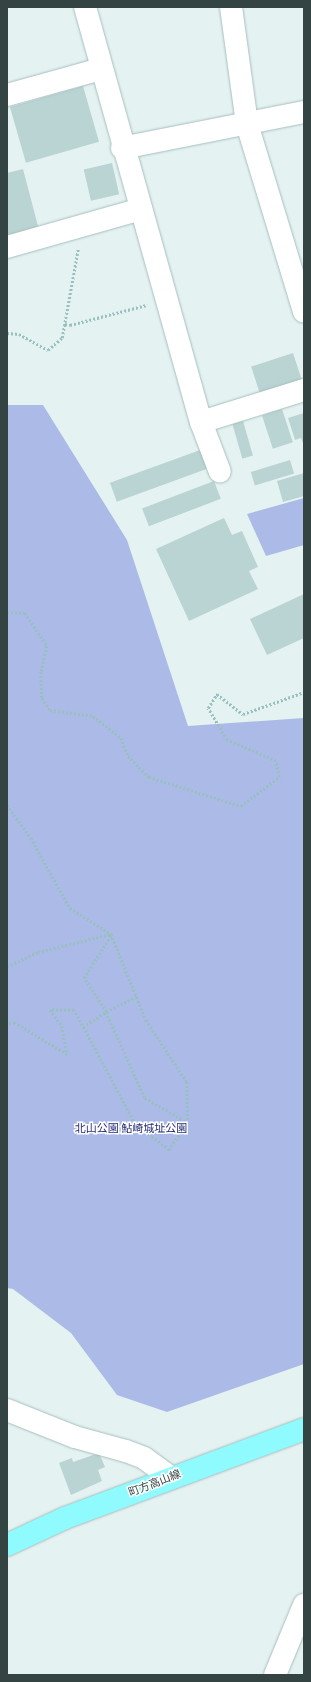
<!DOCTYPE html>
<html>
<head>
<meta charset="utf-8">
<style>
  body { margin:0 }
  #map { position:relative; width:311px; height:1682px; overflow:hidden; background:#e4f2f2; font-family:Rubik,"Noto Sans JP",sans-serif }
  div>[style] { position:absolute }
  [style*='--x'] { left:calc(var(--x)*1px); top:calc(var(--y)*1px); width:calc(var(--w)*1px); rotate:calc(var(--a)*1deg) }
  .green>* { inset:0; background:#acbae7 }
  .building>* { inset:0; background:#b9d4d2; transform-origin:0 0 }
  .path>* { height:2.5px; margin-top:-1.25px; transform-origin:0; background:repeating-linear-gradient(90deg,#98c0be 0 2px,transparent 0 4px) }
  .roads { filter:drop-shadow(0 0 1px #a7bebd) drop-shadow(0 0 1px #a7bebd) }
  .minor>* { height:22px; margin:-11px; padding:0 11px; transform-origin:11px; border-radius:11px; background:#fff }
  .major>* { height:22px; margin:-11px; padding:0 11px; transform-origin:11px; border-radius:11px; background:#90fbff }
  span { translate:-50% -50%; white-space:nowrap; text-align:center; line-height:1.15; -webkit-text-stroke:3px #fff; paint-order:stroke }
  .park-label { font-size:11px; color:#272c76 }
  .street-label { font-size:11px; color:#344443 }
  .frame { position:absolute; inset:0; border:8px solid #344443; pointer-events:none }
</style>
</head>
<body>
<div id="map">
  <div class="green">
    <div style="clip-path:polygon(7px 405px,43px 405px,127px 540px,188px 726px,304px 718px,304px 1364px,167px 1412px,117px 1395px,71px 1333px,13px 1289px,7px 1288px)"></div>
    <div style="clip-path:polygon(304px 498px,304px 545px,266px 556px,247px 514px)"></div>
  </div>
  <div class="building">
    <div style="left:83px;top:86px;width:58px;height:76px;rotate:74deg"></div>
    <div style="left:112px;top:163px;width:32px;height:29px;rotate:77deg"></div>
    <div style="clip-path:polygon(23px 169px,39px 230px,7px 238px,7px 173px)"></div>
    <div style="left:293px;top:353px;width:29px;height:44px;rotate:72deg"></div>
    <div style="left:282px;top:409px;width:35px;height:21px;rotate:72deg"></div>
    <div style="clip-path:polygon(304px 413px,304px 446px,301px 438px,295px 440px,288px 418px)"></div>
    <div style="left:243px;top:421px;width:36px;height:11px;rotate:74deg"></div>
    <div style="left:203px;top:449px;width:20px;height:99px;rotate:70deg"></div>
    <div style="left:290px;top:460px;width:14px;height:41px;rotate:73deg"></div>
    <div style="clip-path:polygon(304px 473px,304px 496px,283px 502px,277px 481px)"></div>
    <div style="left:214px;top:481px;width:19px;height:77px;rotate:69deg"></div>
    <div style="clip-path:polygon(224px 518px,232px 535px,242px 531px,258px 567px,249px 571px,258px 589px,189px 621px,156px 549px)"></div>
    <div style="clip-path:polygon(304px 594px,304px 638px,267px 655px,250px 619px)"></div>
    <div style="clip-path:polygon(99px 1453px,105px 1467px,98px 1470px,102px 1481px,71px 1495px,59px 1463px,72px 1458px,73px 1462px)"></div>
  </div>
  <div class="path">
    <div style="--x:65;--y:324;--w:5;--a:11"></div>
    <div style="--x:70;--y:325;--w:80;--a:-14.6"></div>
    <div style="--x:7;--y:333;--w:12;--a:5"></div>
    <div style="--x:19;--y:334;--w:33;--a:29"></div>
    <div style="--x:48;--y:350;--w:18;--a:-41"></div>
    <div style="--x:62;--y:338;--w:90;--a:-79.8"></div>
    <div style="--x:7;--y:612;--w:18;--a:3"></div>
    <div style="--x:25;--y:613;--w:40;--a:56"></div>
    <div style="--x:47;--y:646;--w:27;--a:103"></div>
    <div style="--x:41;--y:672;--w:26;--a:88"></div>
    <div style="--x:42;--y:698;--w:14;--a:56"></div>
    <div style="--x:50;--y:710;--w:43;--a:7.9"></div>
    <div style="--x:93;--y:716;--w:36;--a:38"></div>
    <div style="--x:121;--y:738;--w:19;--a:69"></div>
    <div style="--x:128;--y:756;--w:30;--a:45"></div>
    <div style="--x:149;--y:777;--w:96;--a:17.5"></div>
    <div style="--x:241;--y:806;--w:48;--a:-37.3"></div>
    <div style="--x:279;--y:777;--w:16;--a:-101"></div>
    <div style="--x:276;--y:761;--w:53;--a:-156.8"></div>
    <div style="--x:227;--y:740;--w:37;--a:-121"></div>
    <div style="--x:208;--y:708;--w:17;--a:-57"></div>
    <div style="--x:217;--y:694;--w:33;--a:38"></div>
    <div style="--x:243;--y:714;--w:65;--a:-19.8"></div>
    <div style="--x:7;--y:805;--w:41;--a:54"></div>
    <div style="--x:31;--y:838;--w:80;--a:60.9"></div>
    <div style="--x:70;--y:908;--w:49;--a:32.4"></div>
    <div style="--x:111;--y:934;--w:93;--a:67.9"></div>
    <div style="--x:146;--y:1020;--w:74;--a:56.5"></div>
    <div style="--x:187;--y:1082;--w:40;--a:88.6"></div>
    <div style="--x:188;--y:1122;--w:34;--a:124"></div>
    <div style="--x:169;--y:1150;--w:43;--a:-142.6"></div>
    <div style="--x:135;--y:1124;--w:129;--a:-118.2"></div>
    <div style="--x:74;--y:1010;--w:24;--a:180"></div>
    <div style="--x:50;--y:1010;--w:20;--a:53"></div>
    <div style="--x:62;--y:1026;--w:29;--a:80"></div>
    <div style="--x:67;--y:1055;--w:61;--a:-148.4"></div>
    <div style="--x:15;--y:1023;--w:8;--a:173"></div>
    <div style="--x:7;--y:967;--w:34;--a:-26"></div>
    <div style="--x:38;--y:952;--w:75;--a:-13.9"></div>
    <div style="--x:137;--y:997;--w:34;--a:154"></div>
    <div style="--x:106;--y:1012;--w:94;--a:65.6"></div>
    <div style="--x:145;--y:1098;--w:48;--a:29.7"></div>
    <div style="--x:83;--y:1027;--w:27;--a:-33"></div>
    <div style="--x:106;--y:1012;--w:40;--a:-122.9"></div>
    <div style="--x:84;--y:978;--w:51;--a:-57.9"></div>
  </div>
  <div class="roads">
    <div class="minor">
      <div style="--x:85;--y:7;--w:431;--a:74.4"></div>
      <div style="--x:201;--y:422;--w:53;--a:69.2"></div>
      <div style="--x:231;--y:7;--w:118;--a:82.2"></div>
      <div style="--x:247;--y:124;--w:196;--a:73.1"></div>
      <div style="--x:7;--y:95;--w:98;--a:-15.5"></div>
      <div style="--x:122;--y:148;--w:186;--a:-11.2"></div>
      <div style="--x:7;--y:247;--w:139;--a:-15.8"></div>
      <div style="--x:201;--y:422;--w:108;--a:-17.3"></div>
      <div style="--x:7;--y:1410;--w:73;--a:21.7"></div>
      <div style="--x:75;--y:1437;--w:53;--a:15.4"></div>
      <div style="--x:126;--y:1451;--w:19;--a:21"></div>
      <div style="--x:144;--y:1458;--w:34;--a:36"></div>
      <div style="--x:275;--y:1675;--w:76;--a:-67.5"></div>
    </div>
    <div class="major">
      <div style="--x:7;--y:1545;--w:64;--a:-25"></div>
      <div style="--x:65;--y:1518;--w:255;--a:-20.4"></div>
    </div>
  </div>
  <div class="park-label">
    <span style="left:131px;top:1129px">北山公園 鮎崎城址公園</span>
  </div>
  <div class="street-label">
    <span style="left:155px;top:1484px;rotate:-21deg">町方高山線</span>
  </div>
  <div class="frame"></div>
</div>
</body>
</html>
